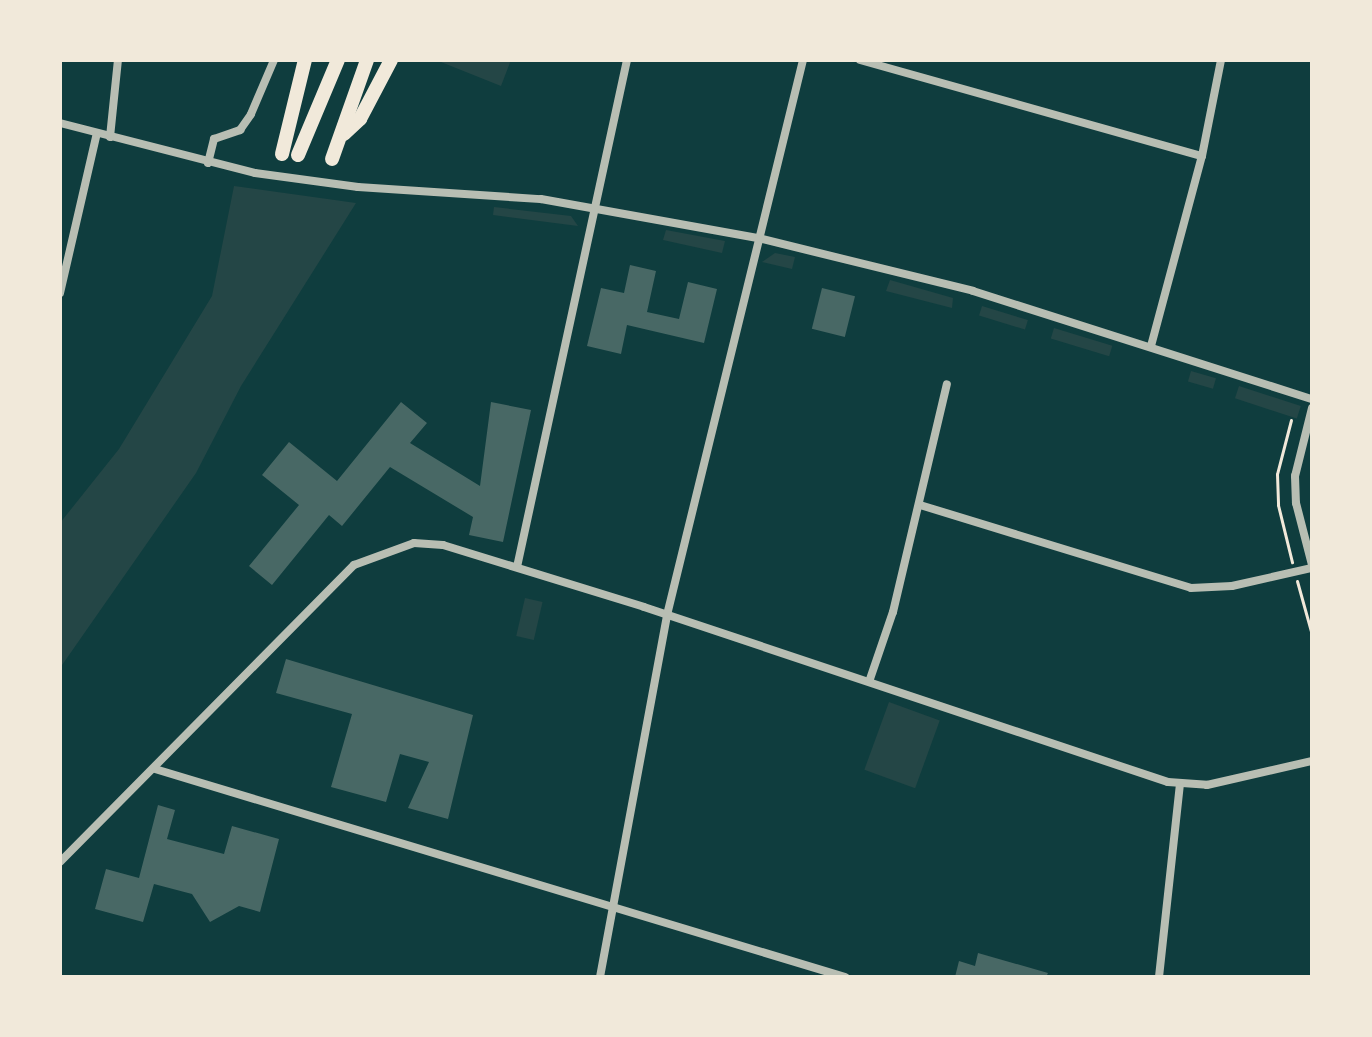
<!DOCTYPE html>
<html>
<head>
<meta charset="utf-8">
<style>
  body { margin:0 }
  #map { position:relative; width:1372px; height:1037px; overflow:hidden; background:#0f3d3e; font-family:"Noto Sans",sans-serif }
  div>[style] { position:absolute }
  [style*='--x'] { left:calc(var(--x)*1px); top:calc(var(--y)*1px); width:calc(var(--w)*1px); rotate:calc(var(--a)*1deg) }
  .green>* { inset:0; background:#244646; transform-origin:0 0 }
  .building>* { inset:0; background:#486865; transform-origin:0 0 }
  .path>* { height:3px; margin:-1.5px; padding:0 1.5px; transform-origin:1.5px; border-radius:1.5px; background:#f1e9da }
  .minor>* { height:8px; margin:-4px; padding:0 4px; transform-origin:4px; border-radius:4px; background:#b8beb3 }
  .motorway>* { height:14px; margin:-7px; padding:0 7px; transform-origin:7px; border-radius:7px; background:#f1e9da }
  span { translate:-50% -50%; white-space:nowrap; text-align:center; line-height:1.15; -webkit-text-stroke:8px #f1e9da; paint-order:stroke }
  .frame { position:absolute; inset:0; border:62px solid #f1e9da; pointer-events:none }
</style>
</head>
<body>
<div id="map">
  <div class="green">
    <div style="clip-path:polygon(436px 60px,511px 60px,501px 86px)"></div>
    <div style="clip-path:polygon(234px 186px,356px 203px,241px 386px,196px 473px,60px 668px,60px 523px,119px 449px,212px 296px)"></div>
    <div style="clip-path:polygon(494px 207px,571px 216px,578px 226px,493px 215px)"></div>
    <div style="clip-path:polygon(666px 230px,725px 241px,722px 253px,663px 240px)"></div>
    <div style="clip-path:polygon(775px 253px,795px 257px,792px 269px,762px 262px)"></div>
    <div style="clip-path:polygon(890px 280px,953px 298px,952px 308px,886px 291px)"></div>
    <div style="left:982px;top:306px;width:48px;height:10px;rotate:17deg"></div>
    <div style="left:1054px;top:328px;width:61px;height:11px;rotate:17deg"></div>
    <div style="left:1191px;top:371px;width:26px;height:11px;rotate:16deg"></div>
    <div style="left:1239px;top:386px;width:65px;height:13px;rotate:18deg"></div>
    <div style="left:525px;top:598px;width:18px;height:39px;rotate:13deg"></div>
    <div style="left:889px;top:702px;width:54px;height:72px;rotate:20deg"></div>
  </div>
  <div class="building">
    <div style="clip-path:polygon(630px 265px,656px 271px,647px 312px,679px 319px,688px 282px,717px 289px,704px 343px,627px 325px,621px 354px,587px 346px,601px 288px,624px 293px)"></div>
    <div style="left:822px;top:288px;width:34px;height:42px;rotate:14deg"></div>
    <div style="clip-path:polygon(401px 402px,427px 423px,410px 443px,480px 486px,491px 402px,531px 410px,503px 542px,469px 535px,473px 517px,390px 467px,342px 526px,329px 515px,272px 585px,249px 566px,299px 505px,262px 475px,289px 442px,337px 481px)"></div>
    <div style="clip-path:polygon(286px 659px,473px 715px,448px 819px,408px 808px,429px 762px,400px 754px,386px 802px,331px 787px,352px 714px,276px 693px)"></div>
    <div style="clip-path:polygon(158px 805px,175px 810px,167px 839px,224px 854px,232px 826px,279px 839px,260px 912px,239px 906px,210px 922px,192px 894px,154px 884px,143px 922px,95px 909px,106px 869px,139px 878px)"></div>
    <div style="clip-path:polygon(978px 953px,1048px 973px,1046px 977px,955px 977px,959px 961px,975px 966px)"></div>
  </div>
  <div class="path">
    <div style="--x:1291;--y:420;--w:56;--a:104.5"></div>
    <div style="--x:1277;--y:474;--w:31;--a:88"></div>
    <div style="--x:1278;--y:505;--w:59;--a:76.2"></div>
    <div style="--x:1297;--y:581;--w:56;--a:74.5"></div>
  </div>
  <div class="minor">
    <div style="--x:860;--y:60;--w:355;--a:15.7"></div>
    <div style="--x:60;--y:123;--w:201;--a:14.4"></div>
    <div style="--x:255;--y:173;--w:104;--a:7.7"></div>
    <div style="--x:358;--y:187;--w:183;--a:3.8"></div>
    <div style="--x:541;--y:199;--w:220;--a:10.2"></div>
    <div style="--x:758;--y:238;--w:221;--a:13.8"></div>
    <div style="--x:973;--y:291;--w:356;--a:17.7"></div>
    <div style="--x:110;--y:137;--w:77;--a:-84.1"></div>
    <div style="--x:208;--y:163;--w:25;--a:-76"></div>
    <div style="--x:214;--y:139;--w:28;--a:-19"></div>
    <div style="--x:240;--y:130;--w:19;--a:-55"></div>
    <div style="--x:251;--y:114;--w:59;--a:-66.9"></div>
    <div style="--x:60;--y:293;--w:164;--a:-77"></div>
    <div style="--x:1151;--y:346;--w:197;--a:-75"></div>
    <div style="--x:1202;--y:156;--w:98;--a:-78.8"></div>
    <div style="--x:1312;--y:408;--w:70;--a:104"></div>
    <div style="--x:1295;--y:476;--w:27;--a:88"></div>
    <div style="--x:1296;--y:503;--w:64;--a:75.5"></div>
    <div style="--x:920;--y:505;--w:283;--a:17"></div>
    <div style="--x:1191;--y:588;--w:41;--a:-2.8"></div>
    <div style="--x:1232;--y:586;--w:82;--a:-12.7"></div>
    <div style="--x:517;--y:567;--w:519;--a:-77.76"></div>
    <div style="--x:870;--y:679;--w:71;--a:-71.1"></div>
    <div style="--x:893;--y:612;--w:234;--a:-76.7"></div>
    <div style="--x:155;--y:769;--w:721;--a:16.78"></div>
    <div style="--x:60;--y:862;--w:418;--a:-45.3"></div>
    <div style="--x:354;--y:565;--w:64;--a:-20.1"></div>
    <div style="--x:414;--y:543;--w:29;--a:4"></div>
    <div style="--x:443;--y:545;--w:210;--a:17.1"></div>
    <div style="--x:644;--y:607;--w:552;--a:18.47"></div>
    <div style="--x:1168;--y:782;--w:39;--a:4"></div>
    <div style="--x:1207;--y:785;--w:108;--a:-12.9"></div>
    <div style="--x:600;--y:977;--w:368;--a:-79.5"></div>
    <div style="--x:667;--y:615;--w:571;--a:-76.23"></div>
    <div style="--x:1159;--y:977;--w:193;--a:-83.8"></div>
  </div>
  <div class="motorway">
    <div style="--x:344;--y:134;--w:22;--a:-43"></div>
    <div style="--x:360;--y:119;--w:67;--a:-62.3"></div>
    <div style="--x:282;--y:154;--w:97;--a:-76.3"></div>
    <div style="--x:298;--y:155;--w:103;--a:-67.2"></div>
    <div style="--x:332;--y:159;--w:105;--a:-70.5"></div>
  </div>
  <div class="frame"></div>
</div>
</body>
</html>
